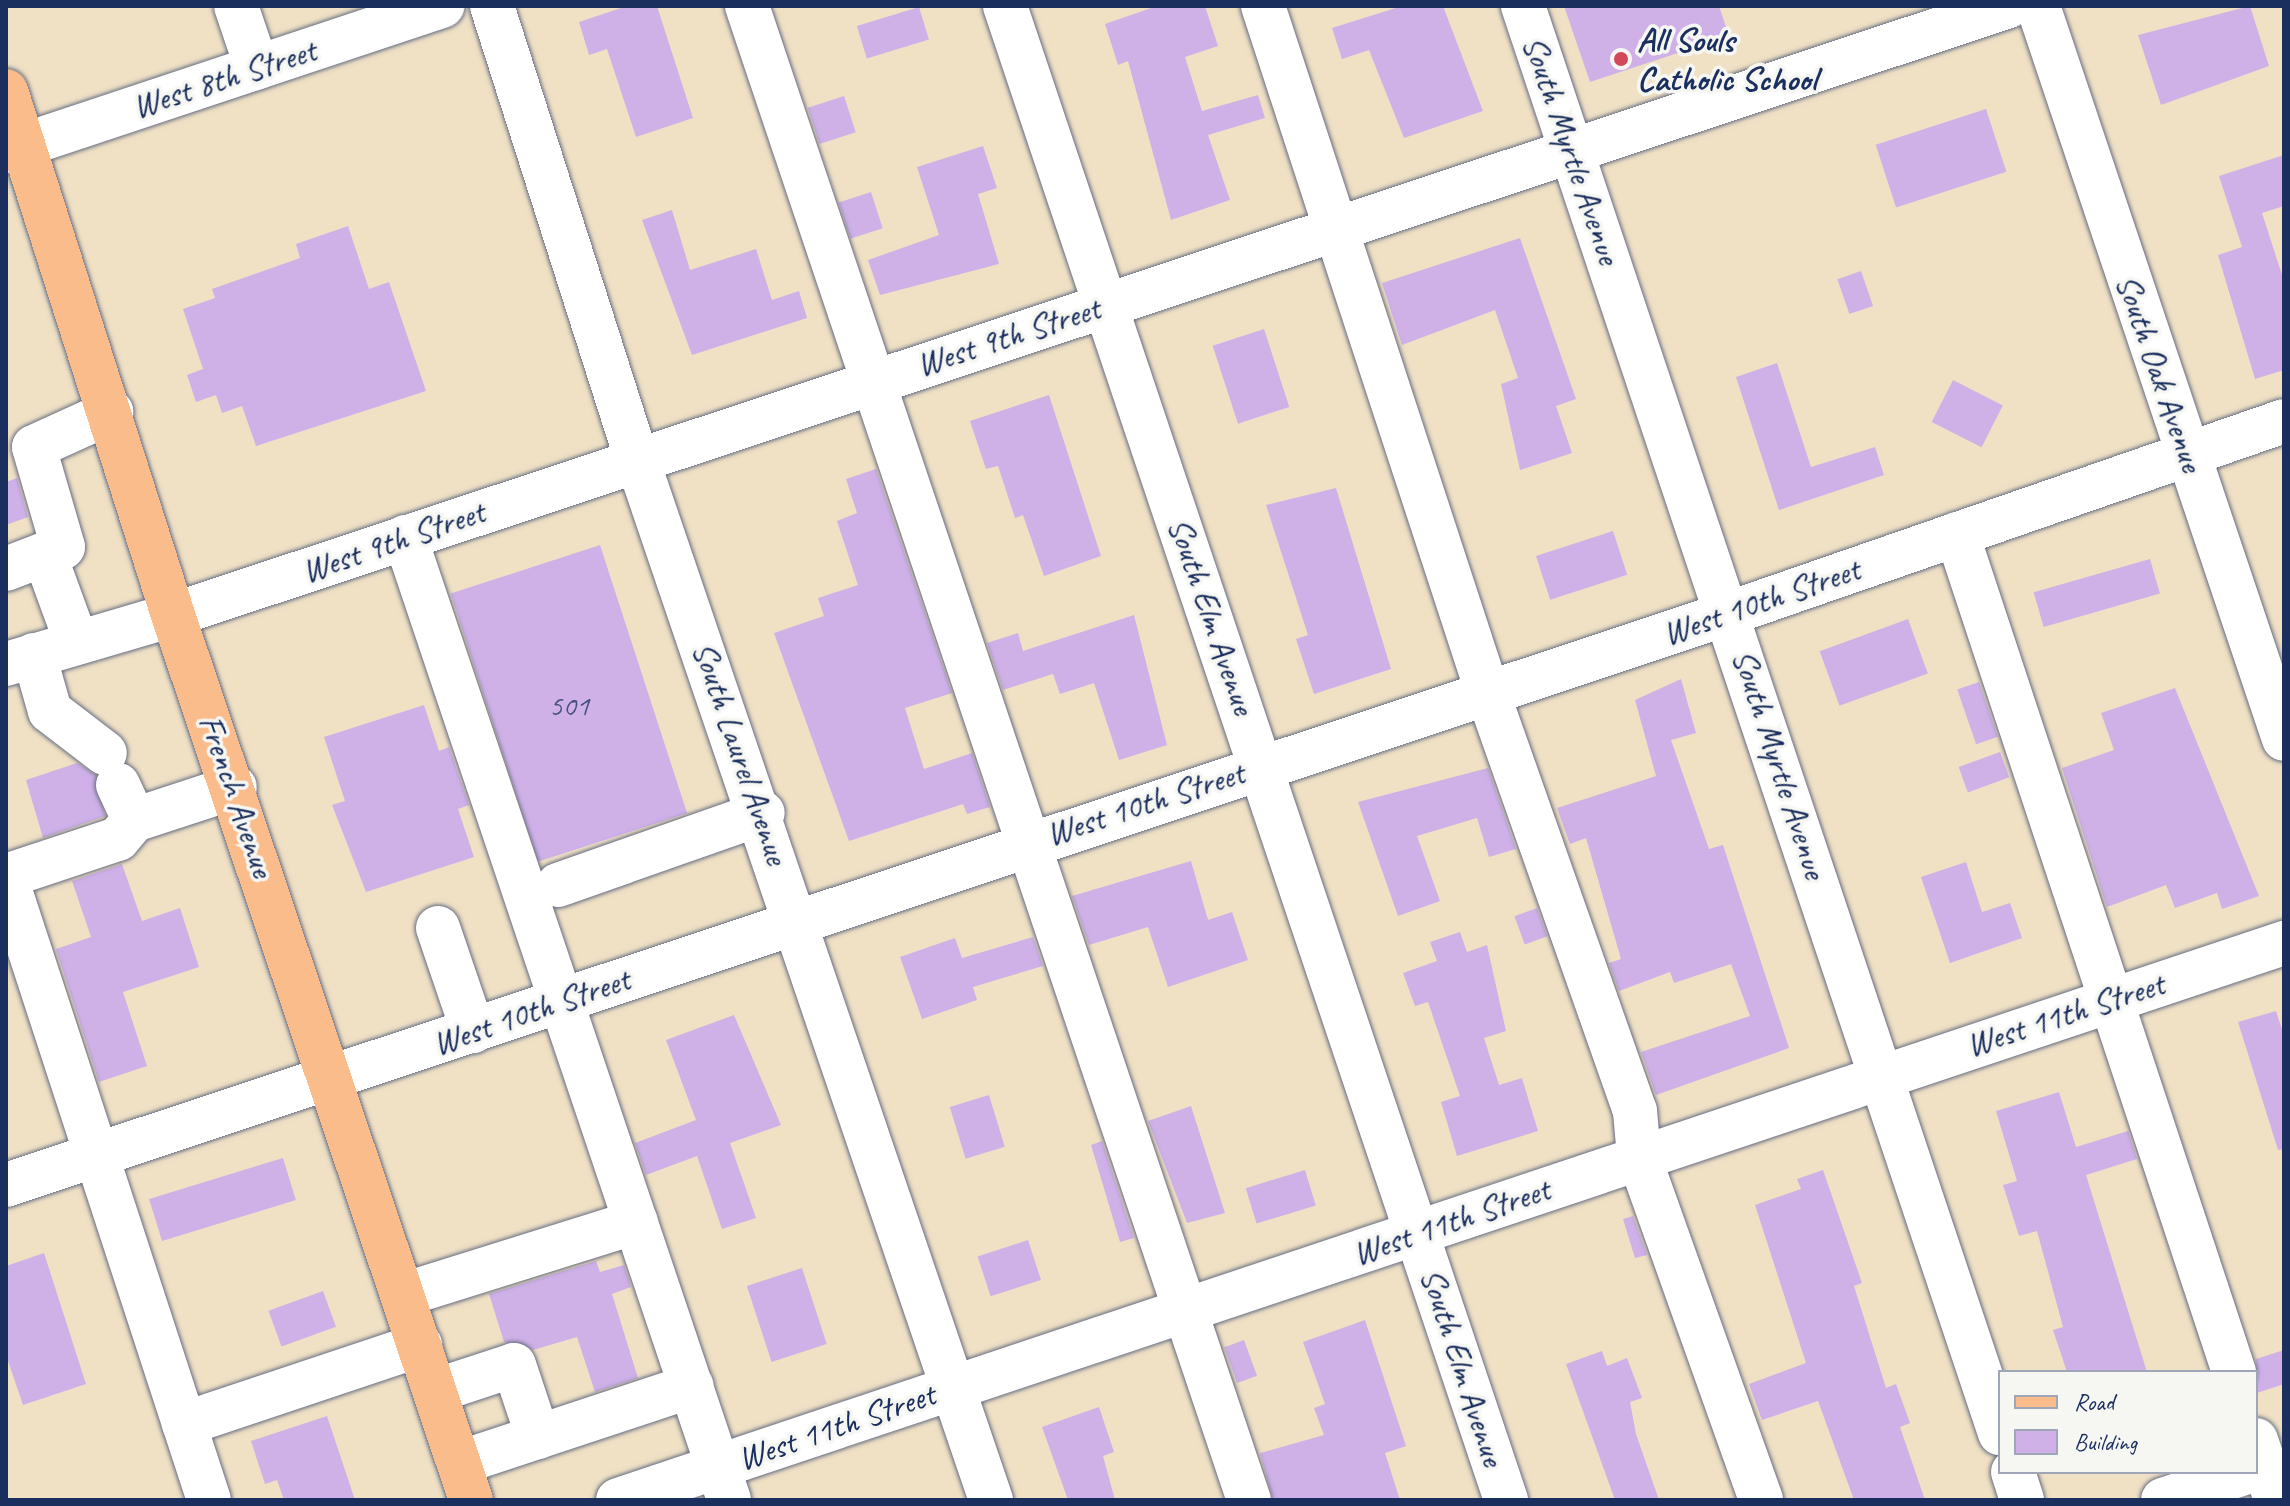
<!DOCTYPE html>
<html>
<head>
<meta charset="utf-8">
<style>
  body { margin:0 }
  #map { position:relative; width:2290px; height:1506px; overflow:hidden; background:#f0e1c5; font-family:Caveat,sans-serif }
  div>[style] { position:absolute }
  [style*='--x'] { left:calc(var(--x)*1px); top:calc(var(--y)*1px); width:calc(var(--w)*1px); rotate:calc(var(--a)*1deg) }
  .building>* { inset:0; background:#cfb1e8; transform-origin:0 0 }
  .roads { filter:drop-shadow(0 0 2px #666d82) drop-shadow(0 0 2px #666d82) }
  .minor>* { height:44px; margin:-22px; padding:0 22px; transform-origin:22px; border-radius:22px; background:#fff }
  .major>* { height:44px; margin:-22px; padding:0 22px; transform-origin:22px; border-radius:22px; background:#f9bc8a }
  .dots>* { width:22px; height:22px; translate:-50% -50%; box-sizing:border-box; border:4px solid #f6f6f2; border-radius:50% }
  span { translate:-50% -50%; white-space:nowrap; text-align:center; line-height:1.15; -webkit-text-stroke:7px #f6f6f2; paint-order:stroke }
  .number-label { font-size:30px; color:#485080 }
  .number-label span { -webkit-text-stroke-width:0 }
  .poi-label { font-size:34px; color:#1b2f5e; font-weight:700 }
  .left { translate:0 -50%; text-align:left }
  .street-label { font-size:34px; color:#1b2f5e }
  .frame { position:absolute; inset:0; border:8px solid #1b2f5e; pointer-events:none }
  .legend { position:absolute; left:1998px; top:1370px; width:260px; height:104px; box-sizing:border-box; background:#f6f6f2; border:2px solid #9ea6b7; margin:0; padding:10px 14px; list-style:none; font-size:24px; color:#1b2f5e }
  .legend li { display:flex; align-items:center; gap:16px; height:40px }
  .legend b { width:40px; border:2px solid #9ea6b7 }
</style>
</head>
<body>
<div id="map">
  <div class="building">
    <div style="clip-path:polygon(627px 6px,657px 6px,693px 118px,636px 137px,607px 49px,589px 55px,579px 22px)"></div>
    <div style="clip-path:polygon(1157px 6px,1205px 6px,1218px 46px,1185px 57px,1202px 111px,1258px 95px,1265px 118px,1208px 135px,1230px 200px,1171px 220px,1128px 61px,1118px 65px,1105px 24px)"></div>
    <div style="clip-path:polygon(1402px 6px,1443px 6px,1483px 111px,1404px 138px,1369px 50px,1342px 59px,1332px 28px)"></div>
    <div style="clip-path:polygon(1564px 6px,1719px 6px,1729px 36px,1590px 82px)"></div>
    <div style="clip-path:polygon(2250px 6px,2269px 66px,2161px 105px,2138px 35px)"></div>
    <div style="left:919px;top:7px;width:34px;height:65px;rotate:73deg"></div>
    <div style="left:844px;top:96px;width:38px;height:38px;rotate:72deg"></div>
    <div style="left:1986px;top:109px;width:66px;height:116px;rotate:72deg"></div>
    <div style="clip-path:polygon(983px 146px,997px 188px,978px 194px,999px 264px,880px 295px,868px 260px,939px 235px,917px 167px)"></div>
    <div style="clip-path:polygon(2284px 155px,2284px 206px,2262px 213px,2284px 281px,2284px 370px,2255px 379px,2218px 255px,2242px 247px,2219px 176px)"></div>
    <div style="left:871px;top:192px;width:38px;height:34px;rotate:72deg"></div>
    <div style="clip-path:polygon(672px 210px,690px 270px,756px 249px,772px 300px,799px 291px,807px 318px,692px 355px,642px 220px)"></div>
    <div style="clip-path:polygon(348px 226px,369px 289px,389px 282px,426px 391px,256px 446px,242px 406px,222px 413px,216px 395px,196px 402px,187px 375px,203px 369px,183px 309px,215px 298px,212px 289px,300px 258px,296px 244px)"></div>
    <div style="clip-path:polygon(1520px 238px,1576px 399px,1556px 406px,1572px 453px,1520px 470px,1501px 384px,1518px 378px,1495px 310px,1402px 345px,1382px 283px)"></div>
    <div style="left:1861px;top:271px;width:37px;height:25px;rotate:71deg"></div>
    <div style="left:1264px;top:329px;width:82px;height:54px;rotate:72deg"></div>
    <div style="clip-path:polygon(1777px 363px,1811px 467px,1875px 447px,1884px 475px,1779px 510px,1736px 377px)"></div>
    <div style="left:1953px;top:380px;width:56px;height:47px;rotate:27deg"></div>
    <div style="clip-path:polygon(1049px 395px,1101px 556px,1044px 576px,1023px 515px,1015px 518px,998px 466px,986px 469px,970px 421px)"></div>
    <div style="clip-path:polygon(876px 469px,952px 693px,905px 708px,924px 769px,972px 753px,990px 807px,967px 814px,963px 804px,849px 841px,774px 633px,824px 616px,818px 598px,858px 585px,837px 521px,857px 513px,846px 479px)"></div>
    <div style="clip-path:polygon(17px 478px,28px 517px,6px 525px,6px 482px)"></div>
    <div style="clip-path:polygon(1336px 488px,1391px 669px,1314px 694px,1296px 639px,1308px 635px,1266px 505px)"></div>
    <div style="left:1613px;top:531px;width:46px;height:81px;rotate:72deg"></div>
    <div style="left:600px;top:545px;width:282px;height:157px;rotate:72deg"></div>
    <div style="left:2150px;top:559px;width:36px;height:121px;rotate:74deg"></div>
    <div style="clip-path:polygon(1134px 615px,1167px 745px,1119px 760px,1094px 683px,1060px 694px,1053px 674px,1003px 690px,987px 643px,1018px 633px,1023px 651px)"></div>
    <div style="left:1908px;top:619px;width:58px;height:94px;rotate:70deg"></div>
    <div style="clip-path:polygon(1681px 679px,1696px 733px,1671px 740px,1709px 849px,1723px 845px,1789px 1048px,1656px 1095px,1641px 1052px,1750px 1016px,1731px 964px,1674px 983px,1670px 972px,1619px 991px,1609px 963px,1621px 959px,1586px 838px,1570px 844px,1557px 808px,1656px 776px,1635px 700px)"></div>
    <div style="left:1979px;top:682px;width:58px;height:23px;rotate:71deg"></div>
    <div style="clip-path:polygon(2175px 688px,2259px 896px,2222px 909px,2217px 893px,2175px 908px,2166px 885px,2107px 907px,2062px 768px,2114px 750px,2101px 713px)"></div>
    <div style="clip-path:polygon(424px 705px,439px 751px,449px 747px,469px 805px,458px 809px,474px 857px,366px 892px,332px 805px,345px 801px,324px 737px)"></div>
    <div style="left:2000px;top:752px;width:27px;height:44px;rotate:70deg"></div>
    <div style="clip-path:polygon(77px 763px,96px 775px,105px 816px,43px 838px,26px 780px)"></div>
    <div style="clip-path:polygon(1488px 768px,1516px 849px,1489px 857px,1477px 818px,1417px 836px,1440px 901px,1398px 916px,1358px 802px)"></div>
    <div style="clip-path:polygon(1191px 861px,1208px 920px,1232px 912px,1248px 960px,1168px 987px,1148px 927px,1089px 945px,1072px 896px)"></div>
    <div style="clip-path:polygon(1966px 862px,1982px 912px,2010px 903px,2022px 938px,1950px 963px,1921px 877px)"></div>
    <div style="clip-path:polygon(122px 864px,142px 921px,180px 908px,199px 967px,123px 992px,147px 1066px,99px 1082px,56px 949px,91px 937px,72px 881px)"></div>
    <div style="left:1537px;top:908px;width:30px;height:24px;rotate:70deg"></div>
    <div style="clip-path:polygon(1460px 932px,1467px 952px,1487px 945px,1506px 1031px,1484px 1038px,1499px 1085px,1522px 1078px,1538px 1131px,1457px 1156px,1441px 1102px,1460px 1096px,1428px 1002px,1415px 1006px,1403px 973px,1437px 961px,1430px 942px)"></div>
    <div style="clip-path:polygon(1033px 937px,1043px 966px,973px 987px,977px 1000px,922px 1019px,900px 957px,955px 938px,962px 958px)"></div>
    <div style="clip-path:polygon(2276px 1011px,2284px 1036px,2284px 1149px,2278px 1150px,2238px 1022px)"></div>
    <div style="clip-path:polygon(734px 1015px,781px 1125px,730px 1143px,756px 1218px,722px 1229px,697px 1156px,646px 1175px,635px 1143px,696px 1120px,666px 1040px)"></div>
    <div style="clip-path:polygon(2059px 1092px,2076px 1147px,2128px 1131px,2137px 1159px,2086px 1175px,2147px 1372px,2067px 1372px,2053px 1330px,2063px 1327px,2037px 1231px,2019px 1236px,2003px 1185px,2017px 1181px,1996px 1111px)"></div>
    <div style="left:989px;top:1095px;width:54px;height:41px;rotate:73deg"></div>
    <div style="clip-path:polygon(1191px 1106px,1225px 1213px,1187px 1223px,1148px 1121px)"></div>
    <div style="clip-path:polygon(1102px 1141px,1134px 1238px,1120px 1242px,1091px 1145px)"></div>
    <div style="left:283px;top:1158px;width:44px;height:140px;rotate:73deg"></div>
    <div style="left:1305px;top:1170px;width:37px;height:62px;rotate:73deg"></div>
    <div style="clip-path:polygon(1823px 1170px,1862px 1283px,1854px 1286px,1886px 1388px,1896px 1384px,1910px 1423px,1900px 1427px,1925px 1500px,1854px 1500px,1818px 1401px,1762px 1420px,1749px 1384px,1806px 1363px,1755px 1205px,1801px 1189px,1797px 1179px)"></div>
    <div style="clip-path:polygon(1633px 1216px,1647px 1255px,1635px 1258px,1623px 1219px)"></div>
    <div style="left:1028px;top:1240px;width:42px;height:53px;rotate:72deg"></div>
    <div style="clip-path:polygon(44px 1253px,86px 1384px,23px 1405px,6px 1355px,6px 1266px)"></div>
    <div style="clip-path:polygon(596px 1261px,600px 1272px,624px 1265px,631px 1287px,612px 1294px,638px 1378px,595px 1392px,577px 1337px,533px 1350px,504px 1342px,489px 1294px)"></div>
    <div style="left:802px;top:1268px;width:80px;height:58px;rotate:72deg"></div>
    <div style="left:323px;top:1291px;width:38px;height:58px;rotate:70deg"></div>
    <div style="clip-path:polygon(1365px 1320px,1406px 1446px,1385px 1453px,1400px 1500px,1273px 1500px,1260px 1453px,1324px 1435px,1314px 1408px,1325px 1404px,1303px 1342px)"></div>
    <div style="left:1244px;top:1340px;width:38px;height:21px;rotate:70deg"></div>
    <div style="clip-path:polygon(2284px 1350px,2284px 1384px,2257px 1393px,2256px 1359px)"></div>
    <div style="clip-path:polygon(1602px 1351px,1607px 1366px,1627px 1358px,1642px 1398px,1630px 1402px,1636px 1434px,1659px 1500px,1615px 1500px,1566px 1364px)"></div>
    <div style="clip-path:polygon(1099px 1407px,1114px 1452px,1103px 1456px,1115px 1500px,1068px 1500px,1042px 1427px)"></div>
    <div style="clip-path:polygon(327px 1416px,355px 1500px,284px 1500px,277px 1480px,265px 1484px,251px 1441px)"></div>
  </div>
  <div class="roads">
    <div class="minor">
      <div style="--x:236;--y:6;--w:65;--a:71.3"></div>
      <div style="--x:492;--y:6;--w:476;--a:72.3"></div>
      <div style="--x:637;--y:459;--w:1100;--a:71.22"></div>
      <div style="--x:747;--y:6;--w:1576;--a:71.43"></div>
      <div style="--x:1005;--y:6;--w:1576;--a:71.46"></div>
      <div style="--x:1263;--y:6;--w:721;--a:71.89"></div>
      <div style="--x:1487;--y:691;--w:445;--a:70.6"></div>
      <div style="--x:1635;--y:1111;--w:46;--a:85"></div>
      <div style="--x:1639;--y:1157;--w:364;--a:70.4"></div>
      <div style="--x:1523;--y:6;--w:1505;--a:71.52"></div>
      <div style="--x:2038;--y:6;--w:773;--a:71.45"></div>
      <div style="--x:6;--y:151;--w:460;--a:-18.4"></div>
      <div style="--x:1957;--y:534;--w:883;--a:71.71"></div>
      <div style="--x:405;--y:537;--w:1016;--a:71.4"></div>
      <div style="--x:45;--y:556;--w:90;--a:70"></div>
      <div style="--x:6;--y:569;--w:61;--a:-21.1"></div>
      <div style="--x:63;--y:547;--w:104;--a:-106.2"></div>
      <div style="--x:34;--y:447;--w:85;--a:-24.4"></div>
      <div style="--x:34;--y:655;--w:58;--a:74.1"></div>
      <div style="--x:50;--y:711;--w:69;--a:37.4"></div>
      <div style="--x:6;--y:664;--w:174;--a:-16.4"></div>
      <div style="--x:173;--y:615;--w:1934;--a:-18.35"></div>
      <div style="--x:118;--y:785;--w:38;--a:65"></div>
      <div style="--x:134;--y:820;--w:106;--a:-18.1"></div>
      <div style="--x:6;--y:876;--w:118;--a:-18.3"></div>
      <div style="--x:118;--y:839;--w:25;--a:-50"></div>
      <div style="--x:6;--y:878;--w:654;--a:71.93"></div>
      <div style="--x:558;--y:885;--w:217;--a:-19.4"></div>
      <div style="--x:438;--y:928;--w:109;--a:71.2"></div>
      <div style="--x:6;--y:1185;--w:1816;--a:-18.36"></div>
      <div style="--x:1730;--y:613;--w:586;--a:-19.11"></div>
      <div style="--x:403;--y:1295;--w:244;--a:-17.4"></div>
      <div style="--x:435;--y:1391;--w:83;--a:-18.2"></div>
      <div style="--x:514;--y:1365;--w:76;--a:71.6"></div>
      <div style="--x:184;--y:1424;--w:249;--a:-18.5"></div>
      <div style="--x:2256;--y:1440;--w:63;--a:71.6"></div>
      <div style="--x:459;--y:1463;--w:245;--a:-18.3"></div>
      <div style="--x:2013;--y:1472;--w:29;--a:72"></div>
      <div style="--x:618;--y:1500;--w:1757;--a:-18.49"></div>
      <div style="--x:2163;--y:1500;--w:89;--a:-18.4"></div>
    </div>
    <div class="major">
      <div style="--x:6;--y:91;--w:550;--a:72.32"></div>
      <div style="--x:173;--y:615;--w:934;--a:71.39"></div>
    </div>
  </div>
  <div class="dots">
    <div style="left:1621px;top:59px;background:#d1495b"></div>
  </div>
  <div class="number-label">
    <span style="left:569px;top:705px">501</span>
  </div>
  <div class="poi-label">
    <span class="left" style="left:1637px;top:59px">All Souls<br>Catholic School</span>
  </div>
  <div class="street-label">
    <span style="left:224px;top:78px;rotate:-18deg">West 8th Street</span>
    <span style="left:1572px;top:150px;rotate:71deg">South Myrtle Avenue</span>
    <span style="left:1008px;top:336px;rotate:-18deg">West 9th Street</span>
    <span style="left:2160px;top:373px;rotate:71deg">South Oak Avenue</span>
    <span style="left:393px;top:541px;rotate:-19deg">West 9th Street</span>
    <span style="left:1761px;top:601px;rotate:-19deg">West 10th Street</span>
    <span style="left:1212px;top:616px;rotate:71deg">South Elm Avenue</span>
    <span style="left:741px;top:753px;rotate:71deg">South Laurel Avenue</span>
    <span style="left:1780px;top:764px;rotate:72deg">South Myrtle Avenue</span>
    <span style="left:237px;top:796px;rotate:71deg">French Avenue</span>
    <span style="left:1145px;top:803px;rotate:-18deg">West 10th Street</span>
    <span style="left:531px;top:1011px;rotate:-19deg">West 10th Street</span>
    <span style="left:2065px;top:1014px;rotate:-18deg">West 11th Street</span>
    <span style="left:1451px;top:1221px;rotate:-19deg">West 11th Street</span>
    <span style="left:1463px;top:1367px;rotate:72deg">South Elm Avenue</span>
    <span style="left:836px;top:1426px;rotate:-19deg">West 11th Street</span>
  </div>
  <div class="frame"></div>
  <ul class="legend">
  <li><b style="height:10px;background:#f9bc8a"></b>Road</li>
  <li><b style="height:22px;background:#cfb1e8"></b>Building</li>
  </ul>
</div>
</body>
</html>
